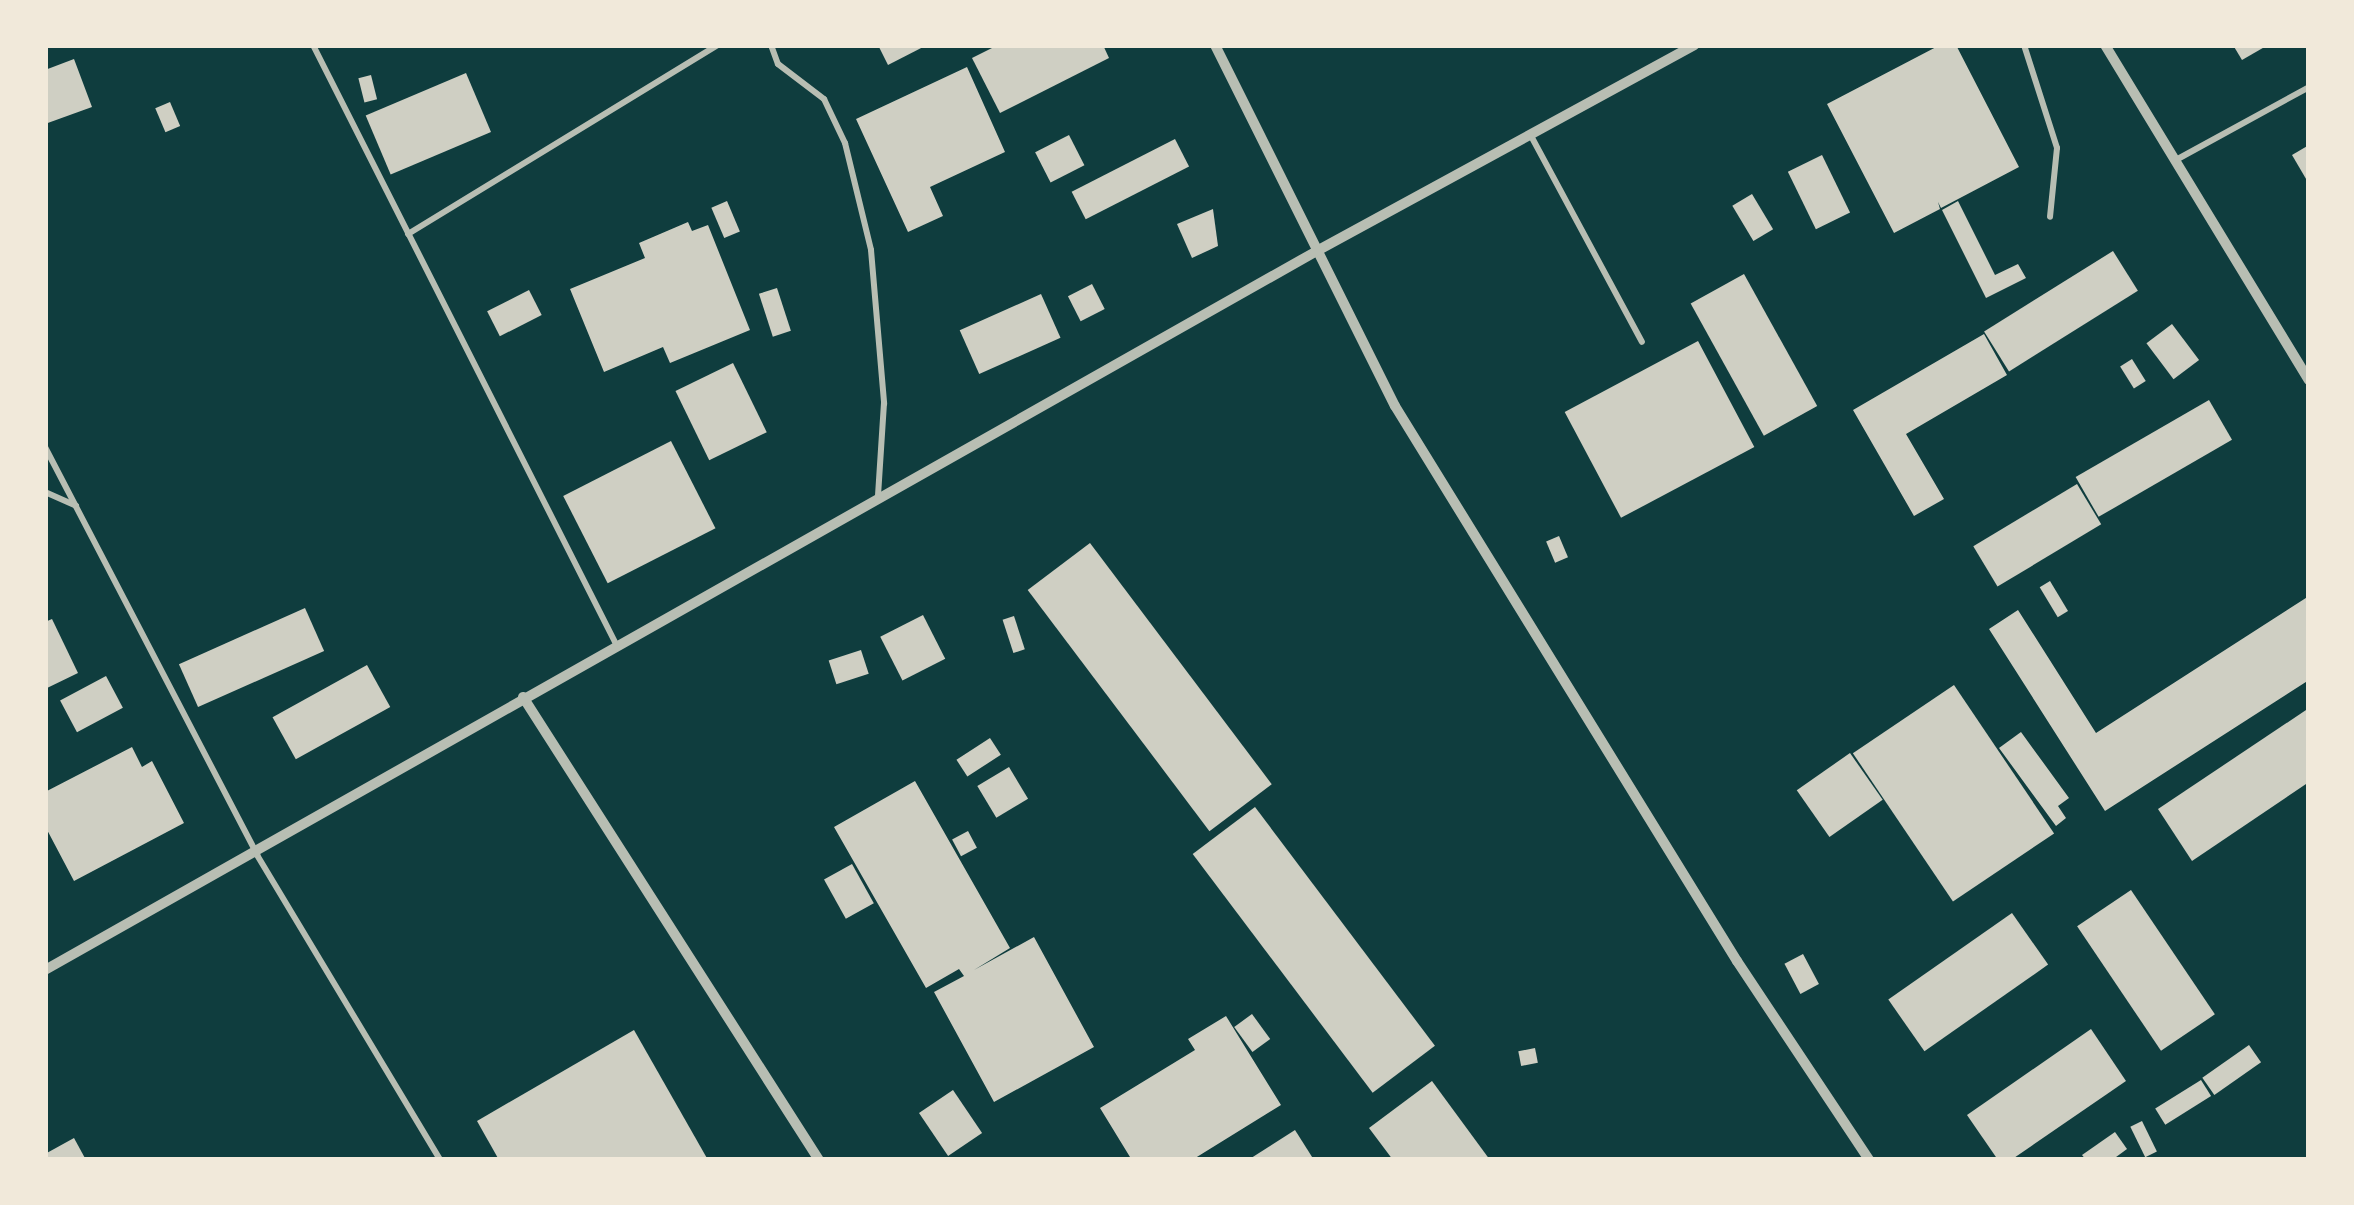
<!DOCTYPE html>
<html>
<head>
<meta charset="utf-8">
<style>
  body { margin:0 }
  #map { position:relative; width:2354px; height:1205px; overflow:hidden; background:#0f3d3e; font-family:"Fira Sans Condensed",sans-serif }
  div>[style] { position:absolute }
  [style*='--x'] { left:calc(var(--x)*1px); top:calc(var(--y)*1px); width:calc(var(--w)*1px); rotate:calc(var(--a)*1deg) }
  .building>* { inset:0; background:#cfcfc3; transform-origin:0 0 }
  .service>* { height:6px; margin:-3px; padding:0 3px; transform-origin:3px; border-radius:3px; background:#b8beb3 }
  .minor>* { height:10px; margin:-5px; padding:0 5px; transform-origin:5px; border-radius:5px; background:#b8beb3 }
  span { translate:-50% -50%; white-space:nowrap; text-align:center; line-height:1.15; -webkit-text-stroke:8px #f1e9da; paint-order:stroke }
  .frame { position:absolute; inset:0; border:48px solid #f1e9da; pointer-events:none }
</style>
</head>
<body>
<div id="map">
  <div class="building">
    <div style="clip-path:polygon(878px 45px,927px 45px,888px 65px)"></div>
    <div style="clip-path:polygon(998px 45px,1103px 45px,1109px 58px,1000px 113px,972px 58px)"></div>
    <div style="clip-path:polygon(1940px 45px,1956px 45px,2019px 167px,1941px 208px,1938px 202px,1940px 209px,1894px 233px,1827px 104px)"></div>
    <div style="clip-path:polygon(2233px 45px,2268px 45px,2242px 60px)"></div>
    <div style="clip-path:polygon(74px 59px,92px 107px,45px 124px,45px 70px)"></div>
    <div style="clip-path:polygon(967px 67px,1005px 152px,930px 187px,943px 216px,908px 232px,856px 119px)"></div>
    <div style="left:466px;top:73px;width:64px;height:109px;rotate:67deg"></div>
    <div style="left:371px;top:75px;width:25px;height:13px;rotate:76deg"></div>
    <div style="left:170px;top:102px;width:26px;height:16px;rotate:67deg"></div>
    <div style="left:1069px;top:135px;width:34px;height:38px;rotate:63deg"></div>
    <div style="left:1175px;top:139px;width:31px;height:116px;rotate:63deg"></div>
    <div style="clip-path:polygon(2309px 145px,2309px 184px,2292px 155px)"></div>
    <div style="left:1822px;top:155px;width:64px;height:38px;rotate:64deg"></div>
    <div style="left:1752px;top:194px;width:41px;height:23px;rotate:59deg"></div>
    <div style="left:727px;top:201px;width:33px;height:17px;rotate:67deg"></div>
    <div style="clip-path:polygon(1958px 201px,1995px 275px,2018px 264px,2026px 278px,1986px 298px,1942px 210px)"></div>
    <div style="clip-path:polygon(1213px 209px,1218px 246px,1192px 258px,1177px 224px)"></div>
    <div style="clip-path:polygon(688px 222px,692px 231px,708px 225px,750px 330px,670px 363px,663px 347px,604px 372px,570px 289px,645px 258px,639px 243px)"></div>
    <div style="left:2113px;top:251px;width:47px;height:152px;rotate:58deg"></div>
    <div style="left:1744px;top:274px;width:151px;height:61px;rotate:61deg"></div>
    <div style="left:1092px;top:284px;width:28px;height:27px;rotate:63deg"></div>
    <div style="left:777px;top:288px;width:45px;height:19px;rotate:72deg"></div>
    <div style="left:529px;top:290px;width:28px;height:47px;rotate:63deg"></div>
    <div style="left:1041px;top:294px;width:48px;height:89px;rotate:66deg"></div>
    <div style="left:2172px;top:324px;width:45px;height:32px;rotate:53deg"></div>
    <div style="clip-path:polygon(1984px 334px,2007px 375px,1906px 434px,1944px 499px,1914px 516px,1853px 410px)"></div>
    <div style="left:1698px;top:341px;width:120px;height:151px;rotate:62deg"></div>
    <div style="left:2132px;top:359px;width:26px;height:14px;rotate:58deg"></div>
    <div style="left:733px;top:363px;width:77px;height:64px;rotate:64deg"></div>
    <div style="left:2209px;top:400px;width:46px;height:154px;rotate:60deg"></div>
    <div style="left:671px;top:441px;width:98px;height:121px;rotate:63deg"></div>
    <div style="left:2077px;top:484px;width:47px;height:121px;rotate:59deg"></div>
    <div style="left:1559px;top:536px;width:23px;height:14px;rotate:67deg"></div>
    <div style="left:1090px;top:543px;width:302px;height:78px;rotate:53deg"></div>
    <div style="left:2050px;top:581px;width:35px;height:12px;rotate:59deg"></div>
    <div style="clip-path:polygon(2309px 596px,2309px 680px,2105px 811px,1989px 629px,2018px 610px,2096px 733px)"></div>
    <div style="left:305px;top:608px;width:47px;height:138px;rotate:66deg"></div>
    <div style="left:923px;top:615px;width:49px;height:48px;rotate:63deg"></div>
    <div style="left:1014px;top:616px;width:35px;height:12px;rotate:72deg"></div>
    <div style="clip-path:polygon(52px 619px,78px 673px,45px 689px,45px 622px)"></div>
    <div style="left:861px;top:650px;width:25px;height:34px;rotate:72deg"></div>
    <div style="left:367px;top:665px;width:48px;height:108px;rotate:61deg"></div>
    <div style="left:106px;top:676px;width:36px;height:52px;rotate:62deg"></div>
    <div style="left:1954px;top:685px;width:179px;height:122px;rotate:56deg"></div>
    <div style="clip-path:polygon(2309px 708px,2309px 782px,2192px 861px,2158px 809px)"></div>
    <div style="clip-path:polygon(2021px 732px,2069px 798px,2058px 806px,2066px 818px,2056px 826px,1999px 748px)"></div>
    <div style="left:990px;top:738px;width:20px;height:40px;rotate:57deg"></div>
    <div style="clip-path:polygon(132px 747px,142px 767px,152px 761px,184px 823px,74px 881px,45px 826px,45px 792px)"></div>
    <div style="left:1850px;top:753px;width:57px;height:65px;rotate:55deg"></div>
    <div style="left:1009px;top:767px;width:37px;height:37px;rotate:59deg"></div>
    <div style="clip-path:polygon(915px 781px,1010px 948px,974px 970px,1034px 937px,1094px 1047px,994px 1102px,934px 992px,964px 976px,959px 969px,926px 988px,834px 827px)"></div>
    <div style="left:1255px;top:807px;width:299px;height:78px;rotate:53deg"></div>
    <div style="left:968px;top:831px;width:19px;height:18px;rotate:62deg"></div>
    <div style="left:852px;top:864px;width:45px;height:32px;rotate:61deg"></div>
    <div style="left:2131px;top:890px;width:150px;height:65px;rotate:56deg"></div>
    <div style="left:2012px;top:913px;width:63px;height:151px;rotate:55deg"></div>
    <div style="left:1803px;top:954px;width:34px;height:21px;rotate:62deg"></div>
    <div style="left:1252px;top:1014px;width:31px;height:22px;rotate:54deg"></div>
    <div style="clip-path:polygon(1226px 1016px,1281px 1105px,1192px 1160px,1125px 1160px,1130px 1157px,1100px 1108px,1195px 1050px,1188px 1039px)"></div>
    <div style="clip-path:polygon(2091px 1029px,2126px 1081px,2011px 1160px,1998px 1160px,1967px 1115px)"></div>
    <div style="clip-path:polygon(634px 1030px,708px 1160px,499px 1160px,477px 1121px)"></div>
    <div style="left:2249px;top:1045px;width:21px;height:57px;rotate:55deg"></div>
    <div style="left:1535px;top:1048px;width:15px;height:17px;rotate:79deg"></div>
    <div style="left:2201px;top:1080px;width:19px;height:54px;rotate:58deg"></div>
    <div style="clip-path:polygon(1432px 1081px,1490px 1160px,1393px 1160px,1369px 1128px)"></div>
    <div style="left:953px;top:1090px;width:52px;height:41px;rotate:56deg"></div>
    <div style="left:2142px;top:1121px;width:34px;height:13px;rotate:64deg"></div>
    <div style="clip-path:polygon(1295px 1130px,1314px 1160px,1248px 1160px)"></div>
    <div style="clip-path:polygon(2115px 1132px,2127px 1149px,2112px 1160px,2086px 1160px,2082px 1155px)"></div>
    <div style="clip-path:polygon(74px 1138px,86px 1160px,45px 1160px,45px 1154px)"></div>
  </div>
  <div class="service">
    <div style="--x:313;--y:45;--w:671;--a:63.17"></div>
    <div style="--x:771;--y:45;--w:20;--a:70"></div>
    <div style="--x:778;--y:64;--w:58;--a:37.3"></div>
    <div style="--x:824;--y:99;--w:49;--a:64.5"></div>
    <div style="--x:845;--y:143;--w:110;--a:76.3"></div>
    <div style="--x:871;--y:250;--w:154;--a:85.1"></div>
    <div style="--x:884;--y:403;--w:94;--a:93.7"></div>
    <div style="--x:2024;--y:45;--w:108;--a:72.2"></div>
    <div style="--x:2057;--y:148;--w:69;--a:95.8"></div>
    <div style="--x:1530;--y:134;--w:236;--a:61.7"></div>
    <div style="--x:2174;--y:161;--w:154;--a:-28.7"></div>
    <div style="--x:408;--y:234;--w:363;--a:-31.4"></div>
    <div style="--x:45;--y:447;--w:460;--a:62.5"></div>
    <div style="--x:257;--y:855;--w:356;--a:59"></div>
    <div style="--x:45;--y:492;--w:34;--a:24"></div>
  </div>
  <div class="minor">
    <div style="--x:1215;--y:45;--w:403;--a:63.5"></div>
    <div style="--x:1395;--y:406;--w:652;--a:58.36"></div>
    <div style="--x:1737;--y:961;--w:239;--a:56.4"></div>
    <div style="--x:2105;--y:45;--w:392;--a:58.7"></div>
    <div style="--x:523;--y:697;--w:550;--a:57.41"></div>
    <div style="--x:45;--y:970;--w:1459;--a:-29.48"></div>
    <div style="--x:1315;--y:252;--w:432;--a:-28.6"></div>
  </div>
  <div class="frame"></div>
</div>
</body>
</html>
